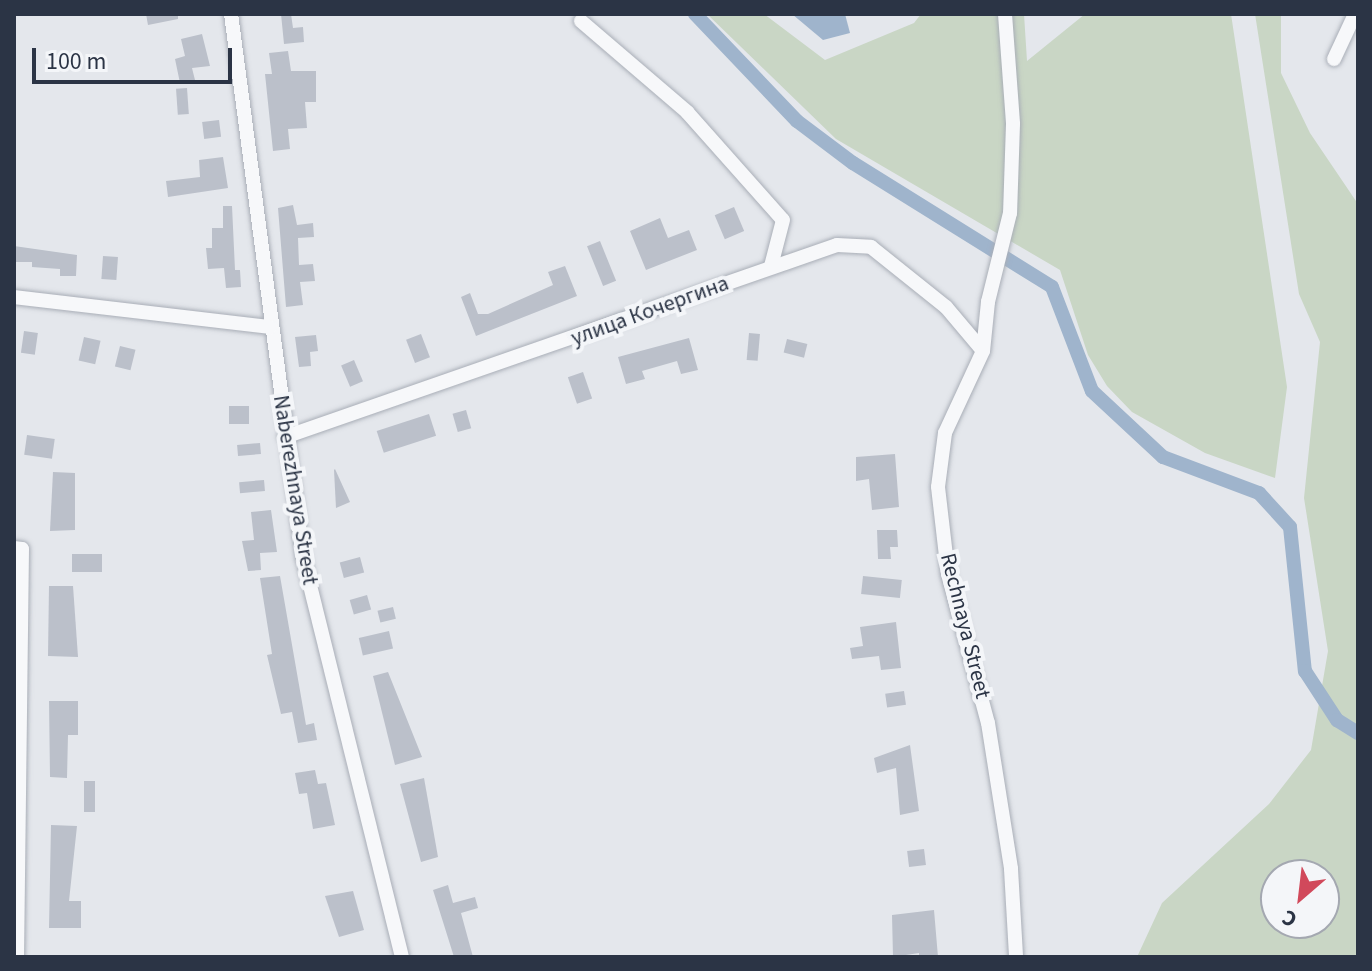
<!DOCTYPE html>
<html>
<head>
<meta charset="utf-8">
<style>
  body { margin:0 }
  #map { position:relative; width:1372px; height:971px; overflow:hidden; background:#e4e7ec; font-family:"Source Sans 3",sans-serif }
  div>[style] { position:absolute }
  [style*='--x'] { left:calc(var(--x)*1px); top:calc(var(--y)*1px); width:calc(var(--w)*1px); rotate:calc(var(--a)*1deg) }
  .green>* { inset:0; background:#c9d6c5 }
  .water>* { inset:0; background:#9fb4cc }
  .canal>* { height:14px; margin:-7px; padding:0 7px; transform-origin:7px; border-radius:7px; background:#9fb4cc }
  .building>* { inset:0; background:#bbc0ca; transform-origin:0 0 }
  .roads { filter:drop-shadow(0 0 2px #a9aeb7) drop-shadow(0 0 2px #a9aeb7) }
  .minor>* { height:14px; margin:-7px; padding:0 7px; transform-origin:7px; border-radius:7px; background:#f7f8fa }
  span { translate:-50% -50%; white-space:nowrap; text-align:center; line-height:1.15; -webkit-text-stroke:8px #f4f6f9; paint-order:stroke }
  .street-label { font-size:22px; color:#2b3445 }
  .frame { position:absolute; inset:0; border:16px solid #2b3445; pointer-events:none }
  .north { position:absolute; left:1260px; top:859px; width:80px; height:80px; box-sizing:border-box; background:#f4f6f9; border:2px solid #a4a8b1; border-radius:50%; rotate:208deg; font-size:22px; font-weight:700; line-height:32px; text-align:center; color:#2b3445 }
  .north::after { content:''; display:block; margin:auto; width:28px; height:36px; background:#d1495b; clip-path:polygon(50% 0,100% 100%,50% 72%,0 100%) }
  .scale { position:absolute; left:32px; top:48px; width:200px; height:36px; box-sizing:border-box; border:4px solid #2b3445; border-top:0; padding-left:10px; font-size:24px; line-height:28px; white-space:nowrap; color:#2b3445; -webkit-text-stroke:6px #f4f6f9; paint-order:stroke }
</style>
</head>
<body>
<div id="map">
  <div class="green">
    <div style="clip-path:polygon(707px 14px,764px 14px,825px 60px,914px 23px,921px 14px,1024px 14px,1027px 61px,1085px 14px,1231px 14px,1287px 387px,1275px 478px,1205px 453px,1132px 412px,1107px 386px,1088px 355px,1060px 270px,836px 139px)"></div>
    <div style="clip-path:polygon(evenodd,1255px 14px,1281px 14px,1281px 73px,1310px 133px,1358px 204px,1358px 957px,1137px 957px,1162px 903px,1269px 804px,1311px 750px,1328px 651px,1304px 498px,1320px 342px,1299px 294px,1255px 14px,1276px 875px,1324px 875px,1324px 923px,1276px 923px,1276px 875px)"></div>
  </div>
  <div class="water">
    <div style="clip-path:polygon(792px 14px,845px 14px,850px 33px,823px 40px)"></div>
  </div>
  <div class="canal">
    <div style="--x:695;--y:14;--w:148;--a:46.4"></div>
    <div style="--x:797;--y:121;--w:70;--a:36.9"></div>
    <div style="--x:853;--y:163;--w:234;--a:31.9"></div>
    <div style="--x:1052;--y:287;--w:111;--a:69"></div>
    <div style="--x:1092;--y:391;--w:97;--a:42.9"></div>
    <div style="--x:1163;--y:457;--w:103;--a:20.6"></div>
    <div style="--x:1259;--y:493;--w:46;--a:47.6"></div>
    <div style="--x:1290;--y:527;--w:145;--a:84.1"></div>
    <div style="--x:1305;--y:671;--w:59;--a:56.9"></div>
    <div style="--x:1337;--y:720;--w:25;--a:32"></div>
  </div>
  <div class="building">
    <div style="clip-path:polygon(146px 14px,178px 14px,178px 19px,148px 25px)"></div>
    <div style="clip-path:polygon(281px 14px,291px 14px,293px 28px,303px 27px,304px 42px,284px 44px)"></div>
    <div style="clip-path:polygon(202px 34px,210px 66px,192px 68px,195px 80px,180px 83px,175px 59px,185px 56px,181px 39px)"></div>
    <div style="clip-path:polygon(288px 51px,291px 71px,316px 71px,316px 102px,305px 102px,307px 128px,288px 129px,290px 149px,273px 151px,265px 74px,272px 74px,269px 53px)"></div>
    <div style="left:187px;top:88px;width:26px;height:11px;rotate:86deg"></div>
    <div style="left:219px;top:120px;width:17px;height:17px;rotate:83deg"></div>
    <div style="clip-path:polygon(223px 157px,228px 188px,168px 197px,166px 181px,200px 177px,199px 160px)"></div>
    <div style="clip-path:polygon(293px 205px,297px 225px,313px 223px,314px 237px,298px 238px,299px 265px,313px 264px,315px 281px,300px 282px,303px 305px,286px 307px,278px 208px)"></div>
    <div style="clip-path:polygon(223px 206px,232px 206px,235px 270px,240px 270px,241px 287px,226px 288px,224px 268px,208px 269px,206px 248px,212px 248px,212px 228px,223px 228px)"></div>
    <div style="left:734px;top:207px;width:26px;height:21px;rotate:67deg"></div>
    <div style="clip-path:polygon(660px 218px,668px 238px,689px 230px,697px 250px,646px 270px,630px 231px)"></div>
    <div style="left:600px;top:241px;width:43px;height:14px;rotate:68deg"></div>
    <div style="clip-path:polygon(14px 246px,77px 255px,76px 276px,60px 276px,60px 269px,32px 267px,32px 262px,14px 262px)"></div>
    <div style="left:103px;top:256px;width:15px;height:23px;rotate:4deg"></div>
    <div style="clip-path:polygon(565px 266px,577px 296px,476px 336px,461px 297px,470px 293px,478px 314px,488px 314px,553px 285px,548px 272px)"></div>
    <div style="left:24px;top:331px;width:14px;height:22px;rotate:8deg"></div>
    <div style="left:749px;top:333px;width:11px;height:27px;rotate:5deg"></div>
    <div style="left:421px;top:334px;width:25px;height:16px;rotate:69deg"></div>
    <div style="clip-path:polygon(316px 335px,318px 351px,310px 352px,311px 366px,299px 367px,295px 337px)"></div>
    <div style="left:84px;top:337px;width:17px;height:24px;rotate:13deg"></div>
    <div style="clip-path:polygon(689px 338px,698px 370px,681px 374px,677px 361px,642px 371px,645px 379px,626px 384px,618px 357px)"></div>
    <div style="left:787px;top:339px;width:21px;height:14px;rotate:14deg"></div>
    <div style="left:120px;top:346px;width:16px;height:21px;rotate:14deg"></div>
    <div style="left:354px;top:360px;width:23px;height:14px;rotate:67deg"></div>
    <div style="left:583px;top:372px;width:28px;height:16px;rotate:71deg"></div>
    <div style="left:249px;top:406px;width:18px;height:20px;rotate:90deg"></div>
    <div style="left:466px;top:410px;width:19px;height:14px;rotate:74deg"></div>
    <div style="left:429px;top:414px;width:23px;height:55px;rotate:72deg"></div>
    <div style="left:27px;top:435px;width:28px;height:20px;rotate:8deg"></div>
    <div style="left:260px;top:443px;width:11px;height:23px;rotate:85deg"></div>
    <div style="clip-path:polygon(895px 454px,899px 507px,872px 510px,869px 479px,856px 481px,856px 457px)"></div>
    <div style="clip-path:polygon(335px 469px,350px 502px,336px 508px,334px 470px)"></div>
    <div style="clip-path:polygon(53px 472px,75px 473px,75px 530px,50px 531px)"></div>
    <div style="left:264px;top:480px;width:11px;height:25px;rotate:85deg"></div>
    <div style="clip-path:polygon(271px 510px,277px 552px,260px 553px,261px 570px,248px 571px,242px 541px,254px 540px,251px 512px)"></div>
    <div style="clip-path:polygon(877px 530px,897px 530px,898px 547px,890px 547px,891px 559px,878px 559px)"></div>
    <div style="left:72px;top:554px;width:30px;height:18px"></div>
    <div style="left:360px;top:557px;width:16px;height:21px;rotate:75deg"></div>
    <div style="clip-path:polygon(280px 576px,306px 725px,314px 723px,317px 740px,298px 743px,292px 712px,281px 714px,267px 655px,272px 654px,260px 578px)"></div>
    <div style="left:863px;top:576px;width:39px;height:18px;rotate:6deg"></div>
    <div style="clip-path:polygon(49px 586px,73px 586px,78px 657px,48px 656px)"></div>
    <div style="left:367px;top:595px;width:15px;height:18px;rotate:74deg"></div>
    <div style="left:393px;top:607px;width:12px;height:16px;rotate:76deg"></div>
    <div style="clip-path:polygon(896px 622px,901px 668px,881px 670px,879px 656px,852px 659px,850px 648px,863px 646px,860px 627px)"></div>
    <div style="left:389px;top:631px;width:18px;height:31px;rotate:77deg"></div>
    <div style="clip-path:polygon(388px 672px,422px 757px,395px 765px,373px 676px)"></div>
    <div style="left:904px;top:691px;width:14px;height:19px;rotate:82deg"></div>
    <div style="clip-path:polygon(49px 701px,78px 701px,78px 735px,68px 735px,67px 778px,50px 777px)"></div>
    <div style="clip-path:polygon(910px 745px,919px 811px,900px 815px,896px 768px,877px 773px,874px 758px)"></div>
    <div style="clip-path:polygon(315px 770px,318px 784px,326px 783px,335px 825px,313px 829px,307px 793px,299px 794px,295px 773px)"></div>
    <div style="clip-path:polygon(424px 778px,438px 857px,421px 862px,400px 784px)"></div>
    <div style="left:84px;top:781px;width:11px;height:31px"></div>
    <div style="clip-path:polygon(51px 825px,77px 826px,69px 901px,81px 901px,81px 928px,49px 928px)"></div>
    <div style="left:924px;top:849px;width:16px;height:17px;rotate:83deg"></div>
    <div style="clip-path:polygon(448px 885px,453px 903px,475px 897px,478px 908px,461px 913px,473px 957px,454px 957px,433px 890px)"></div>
    <div style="clip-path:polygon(353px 891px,364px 930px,339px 937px,325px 896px)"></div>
    <div style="clip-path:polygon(934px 910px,938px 957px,919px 957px,919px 953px,893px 957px,892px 915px)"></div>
  </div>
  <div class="roads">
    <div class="minor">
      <div style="--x:231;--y:14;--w:548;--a:82.45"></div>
      <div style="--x:303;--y:557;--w:412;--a:76.1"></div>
      <div style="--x:1005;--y:14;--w:110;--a:85.8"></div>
      <div style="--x:1013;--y:124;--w:89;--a:91.9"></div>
      <div style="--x:1010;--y:213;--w:92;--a:103.9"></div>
      <div style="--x:988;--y:302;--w:49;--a:95.8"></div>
      <div style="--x:983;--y:351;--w:90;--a:114.9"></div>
      <div style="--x:945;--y:433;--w:54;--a:97.4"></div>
      <div style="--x:938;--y:487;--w:88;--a:83.4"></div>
      <div style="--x:948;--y:574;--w:154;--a:75"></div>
      <div style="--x:988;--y:723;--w:148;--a:81"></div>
      <div style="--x:1011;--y:869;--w:88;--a:86.7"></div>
      <div style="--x:581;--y:21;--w:140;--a:40.6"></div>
      <div style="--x:687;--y:112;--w:144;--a:48.4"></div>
      <div style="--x:783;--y:220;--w:48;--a:104.6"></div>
      <div style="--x:1334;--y:59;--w:50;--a:-65"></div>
      <div style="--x:14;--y:297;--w:258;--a:6.7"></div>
      <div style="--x:285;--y:437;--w:584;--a:-19.18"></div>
      <div style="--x:837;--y:245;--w:34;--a:3"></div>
      <div style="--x:871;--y:247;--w:96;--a:38.7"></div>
      <div style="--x:946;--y:307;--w:57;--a:49.9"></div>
      <div style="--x:14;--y:548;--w:8;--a:7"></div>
      <div style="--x:22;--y:549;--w:408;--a:90.7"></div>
    </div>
  </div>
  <div class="street-label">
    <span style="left:650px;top:311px;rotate:-20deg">улица Кочергина</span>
    <span style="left:295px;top:490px;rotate:81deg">Naberezhnaya Street</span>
    <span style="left:965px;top:626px;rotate:76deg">Rechnaya Street</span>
  </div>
  <div class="frame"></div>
  <div class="north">С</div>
  <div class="scale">100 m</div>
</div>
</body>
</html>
